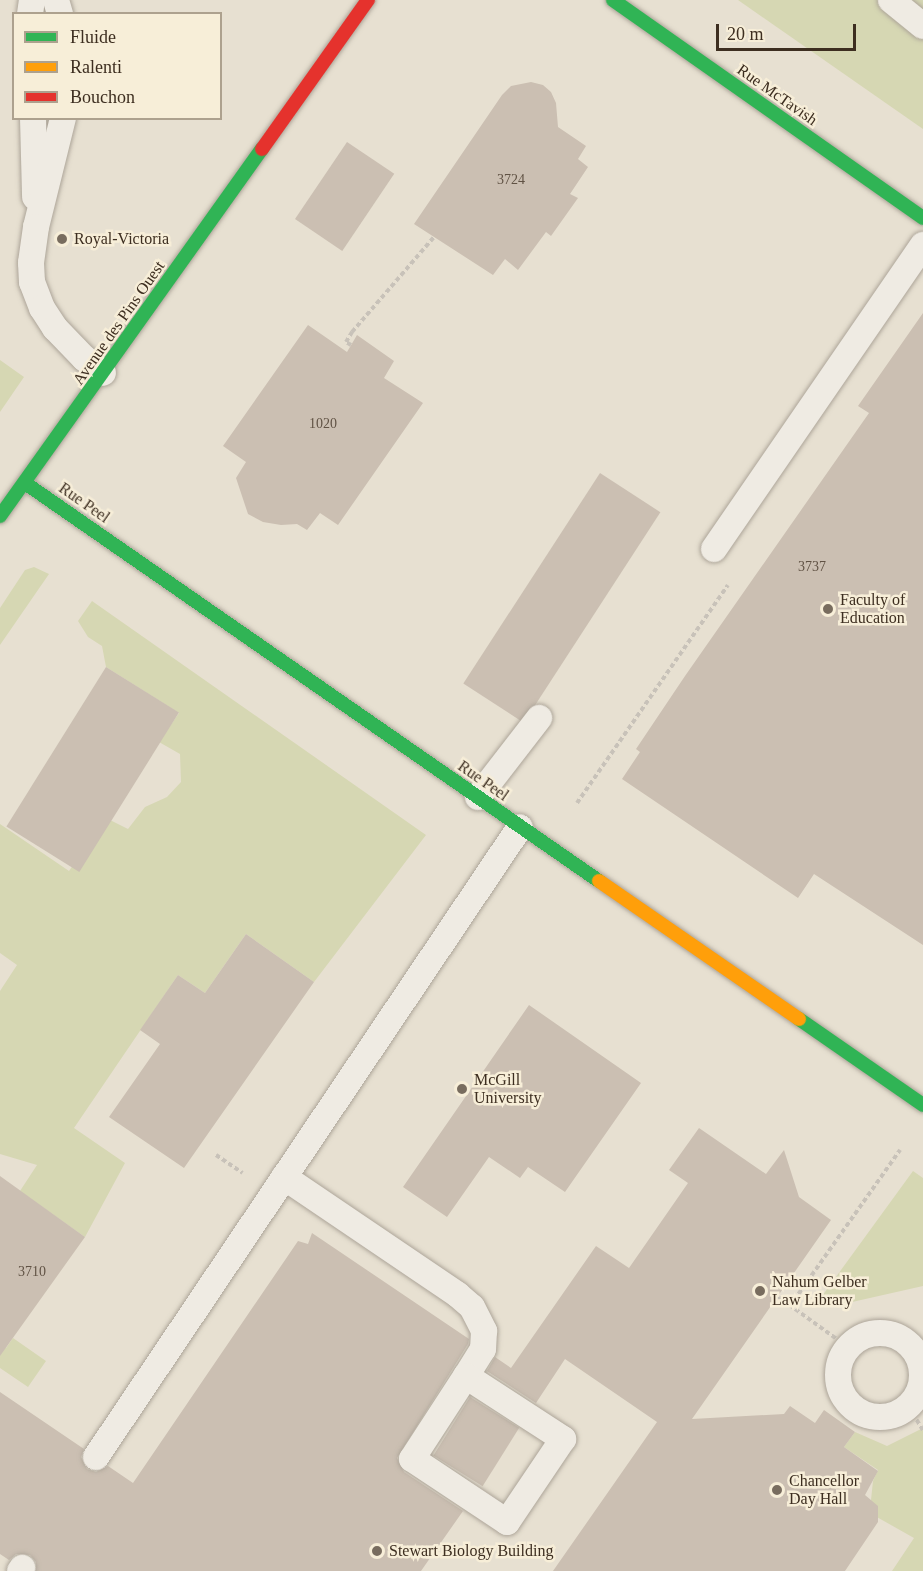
<!DOCTYPE html>
<html>
<head>
<meta charset="utf-8">
<style>
  body { margin:0 }
  #map { position:relative; width:923px; height:1571px; overflow:hidden; background:#e7e0d1; font-family:Georgia,serif }
  div>[style] { position:absolute }
  [style*='--x'] { left:calc(var(--x)*1px); top:calc(var(--y)*1px); width:calc(var(--w)*1px); rotate:calc(var(--a)*1deg) }
  .green>* { inset:0; background:#d6d7b3 }
  .building>* { inset:0; background:#cbbfb2; transform-origin:0 0 }
  .path>* { height:4px; margin-top:-2px; transform-origin:0; background:repeating-linear-gradient(90deg,#c8c2b9 0 4.5px,transparent 0 7.5px) }
  .roads { filter:drop-shadow(0 0 2px #ada599) drop-shadow(0 0 2px #ada599) }
  .lane>* { height:26px; margin:-13px; padding:0 13px; transform-origin:13px; border-radius:13px; background:#efebe3 }
  .lane>.ring { margin:-13px; padding:0; box-sizing:content-box; background:none; border:26px solid #efebe3; border-radius:50% }
  .fast>* { height:14px; margin:-7px; padding:0 7px; transform-origin:7px; border-radius:7px; background:#30b455 }
  .slow>* { height:14px; margin:-7px; padding:0 7px; transform-origin:7px; border-radius:7px; background:#ff9f0a }
  .jam>* { height:14px; margin:-7px; padding:0 7px; transform-origin:7px; border-radius:7px; background:#e5322d }
  .dots>* { width:16px; height:16px; translate:-50% -50%; box-sizing:border-box; border:3px solid #f7eed8; border-radius:50% }
  span { translate:-50% -50%; white-space:nowrap; text-align:center; line-height:1.15; -webkit-text-stroke:5px #f7eed8; paint-order:stroke }
  .number-label { font-size:14px; color:#605244 }
  .number-label span { -webkit-text-stroke-width:0 }
  .street-label { font-size:16px; color:#3d2e20 }
  .poi-label { font-size:16px; color:#3d2e20 }
  .left { translate:0 -50%; text-align:left }
  .legend { position:absolute; left:12px; top:12px; width:210px; height:108px; box-sizing:border-box; background:#f7eed8; border:2px solid #ada18e; margin:0; padding:8px 10px; list-style:none; font-size:18px; color:#3d2e20 }
  .legend li { display:flex; align-items:center; gap:12px; height:30px }
  .legend b { width:30px; border:2px solid #ada18e }
  .scale { position:absolute; left:716px; top:24px; width:140px; height:27px; box-sizing:border-box; border:3px solid #3d2e20; border-top:0; padding-left:8px; font-size:18px; line-height:21px; white-space:nowrap; color:#3d2e20; -webkit-text-stroke:4px #f7eed8; paint-order:stroke }
</style>
</head>
<body>
<div id="map">
  <div class="green">
    <div style="clip-path:polygon(738px 0,923px 0,923px 129px)"></div>
    <div style="clip-path:polygon(0 360px,24px 377px,0 412px)"></div>
    <div style="clip-path:polygon(34px 567px,49px 574px,0 645px,0 608px,25px 570px)"></div>
    <div style="clip-path:polygon(92px 601px,426px 835px,314px 982px,246px 934px,205px 993px,178px 975px,74px 1128px,125px 1163px,85px 1237px,20px 1191px,37px 1165px,0 1154px,0 991px,17px 965px,0 953px,0 824px,69px 871px,106px 818px,128px 829px,145px 807px,167px 797px,181px 782px,180px 754px,159px 742px,179px 713px,106px 667px,102px 646px,88px 637px,78px 621px)"></div>
    <div style="clip-path:polygon(913px 1171px,923px 1178px,923px 1286px,830px 1307px,817px 1303px)"></div>
    <div style="clip-path:polygon(13px 1338px,46px 1361px,28px 1387px,0 1368px,0 1344px,6px 1348px)"></div>
    <div style="clip-path:polygon(923px 1428px,923px 1571px,892px 1571px,914px 1538px,875px 1516px,871px 1500px,873px 1481px,878px 1470px,844px 1447px,855px 1432px,887px 1446px)"></div>
  </div>
  <div class="building">
    <div style="clip-path:polygon(531px 82px,543px 85px,551px 92px,556px 103px,558px 127px,586px 146px,578px 159px,588px 167px,570px 194px,578px 198px,551px 236px,546px 232px,518px 270px,505px 259px,493px 275px,414px 224px,502px 95px,511px 86px)"></div>
    <div style="left:347px;top:142px;width:57px;height:93px;rotate:34deg"></div>
    <div style="clip-path:polygon(923px 313px,923px 945px,814px 874px,798px 898px,622px 779px,640px 752px,636px 749px,685px 676px,869px 413px,858px 406px)"></div>
    <div style="clip-path:polygon(308px 325px,347px 352px,357px 335px,394px 361px,384px 378px,423px 403px,338px 525px,320px 513px,307px 530px,297px 524px,281px 525px,263px 522px,248px 514px,236px 478px,246px 462px,223px 446px)"></div>
    <div style="left:600px;top:473px;width:72px;height:251px;rotate:33deg"></div>
    <div style="left:106px;top:667px;width:86px;height:188px;rotate:32deg"></div>
    <div style="clip-path:polygon(246px 934px,314px 982px,184px 1168px,109px 1117px,160px 1044px,140px 1030px,178px 975px,205px 993px)"></div>
    <div style="clip-path:polygon(529px 1005px,641px 1083px,565px 1192px,528px 1167px,520px 1178px,489px 1157px,447px 1217px,403px 1187px)"></div>
    <div style="clip-path:polygon(699px 1128px,766px 1174px,784px 1150px,799px 1197px,831px 1220px,692px 1419px,784px 1414px,790px 1406px,815px 1423px,824px 1410px,855px 1432px,844px 1447px,878px 1471px,865px 1495px,878px 1506px,878px 1522px,845px 1571px,553px 1571px,657px 1422px,565px 1359px,536px 1403px,487px 1371px,495px 1357px,511px 1368px,596px 1246px,629px 1268px,688px 1183px,669px 1170px)"></div>
    <div style="clip-path:polygon(0 1176px,85px 1237px,0 1356px)"></div>
    <div style="clip-path:polygon(312px 1233px,469px 1339px,468px 1344px,397px 1458px,404px 1472px,463px 1511px,421px 1571px,36px 1571px,36px 1562px,30px 1555px,16px 1554px,9px 1560px,0 1554px,0 1392px,84px 1449px,81px 1457px,87px 1469px,96px 1472px,108px 1466px,133px 1483px,298px 1241px,308px 1244px)"></div>
    <div style="left:470px;top:1397px;width:58px;height:69px;rotate:32deg"></div>
  </div>
  <div class="path">
    <div style="--x:351;--y:345;--w:6;--a:-149"></div>
    <div style="--x:346;--y:342;--w:12;--a:-59"></div>
    <div style="--x:352;--y:332;--w:125;--a:-49.2"></div>
    <div style="--x:577;--y:803;--w:265;--a:-55.3"></div>
    <div style="--x:216;--y:1155;--w:32;--a:34"></div>
    <div style="--x:777;--y:1296;--w:87;--a:35.7"></div>
    <div style="--x:790;--y:1306;--w:191;--a:-54.8"></div>
    <div style="--x:909;--y:1407;--w:27;--a:59"></div>
  </div>
  <div class="roads">
    <div class="lane">
      <div style="--x:56;--y:0;--w:15;--a:74"></div>
      <div style="--x:891;--y:0;--w:41;--a:39.1"></div>
      <div style="--x:30;--y:14;--w:14;--a:-82"></div>
      <div style="--x:33;--y:118;--w:79;--a:88.5"></div>
      <div style="--x:63;--y:118;--w:112;--a:103.9"></div>
      <div style="--x:36;--y:227;--w:36;--a:98"></div>
      <div style="--x:31;--y:263;--w:19;--a:87"></div>
      <div style="--x:32;--y:282;--w:28;--a:69"></div>
      <div style="--x:42;--y:308;--w:24;--a:57"></div>
      <div style="--x:55;--y:328;--w:42;--a:46"></div>
      <div style="--x:84;--y:358;--w:24;--a:38"></div>
      <div style="--x:714;--y:549;--w:369;--a:-55.5"></div>
      <div style="--x:478;--y:797;--w:100;--a:-52.3"></div>
      <div style="--x:284;--y:1177;--w:210;--a:34.1"></div>
      <div style="--x:458;--y:1295;--w:18;--a:41"></div>
      <div style="--x:472;--y:1307;--w:27;--a:63"></div>
      <div style="--x:484;--y:1331;--w:18;--a:93"></div>
      <div style="--x:483;--y:1349;--w:32;--a:122"></div>
      <div style="--x:466;--y:1376;--w:116;--a:33"></div>
      <div style="--x:563;--y:1439;--w:100;--a:124"></div>
      <div style="--x:507;--y:1522;--w:114;--a:-146.4"></div>
      <div style="--x:412;--y:1459;--w:99;--a:-57"></div>
      <div class="ring" style="left:838px;top:1333px;width:58px;height:58px"></div>
      <div style="--x:96;--y:1457;--w:759;--a:-56.06"></div>
      <div style="--x:20;--y:1571;--w:4;--a:-56"></div>
    </div>
    <div class="fast">
      <div style="--x:613;--y:0;--w:379;--a:35.1"></div>
      <div style="--x:25;--y:483;--w:698;--a:34.74"></div>
      <div style="--x:0;--y:516;--w:451;--a:-54.5"></div>
      <div style="--x:799;--y:1019;--w:151;--a:34.7"></div>
    </div>
    <div class="slow">
      <div style="--x:599;--y:881;--w:243;--a:34.6"></div>
    </div>
    <div class="jam">
      <div style="--x:262;--y:149;--w:183;--a:-54.6"></div>
    </div>
  </div>
  <div class="dots">
    <div style="left:62px;top:239px;background:#786c5e"></div>
    <div style="left:828px;top:609px;background:#786c5e"></div>
    <div style="left:462px;top:1089px;background:#786c5e"></div>
    <div style="left:760px;top:1291px;background:#786c5e"></div>
    <div style="left:777px;top:1490px;background:#786c5e"></div>
    <div style="left:377px;top:1551px;background:#786c5e"></div>
  </div>
  <div class="number-label">
    <span style="left:511px;top:180px">3724</span>
    <span style="left:323px;top:424px">1020</span>
    <span style="left:812px;top:567px">3737</span>
    <span style="left:32px;top:1272px">3710</span>
  </div>
  <div class="street-label">
    <span style="left:777px;top:95px;rotate:35deg">Rue McTavish</span>
    <span style="left:119px;top:323px;rotate:-55deg">Avenue des Pins Ouest</span>
    <span style="left:84px;top:503px;rotate:35deg">Rue Peel</span>
    <span style="left:483px;top:781px;rotate:35deg">Rue Peel</span>
  </div>
  <div class="poi-label">
    <span class="left" style="left:74px;top:239px">Royal-Victoria</span>
    <span class="left" style="left:840px;top:609px">Faculty of<br>Education</span>
    <span class="left" style="left:474px;top:1089px">McGill<br>University</span>
    <span class="left" style="left:772px;top:1291px">Nahum Gelber<br>Law Library</span>
    <span class="left" style="left:789px;top:1490px">Chancellor<br>Day Hall</span>
    <span class="left" style="left:389px;top:1551px">Stewart Biology Building</span>
  </div>
  <ul class="legend">
  <li><b style="height:8px;background:#30b455"></b>Fluide</li>
  <li><b style="height:8px;background:#ff9f0a"></b>Ralenti</li>
  <li><b style="height:8px;background:#e5322d"></b>Bouchon</li>
  </ul>
  <div class="scale">20 m</div>
</div>
</body>
</html>
